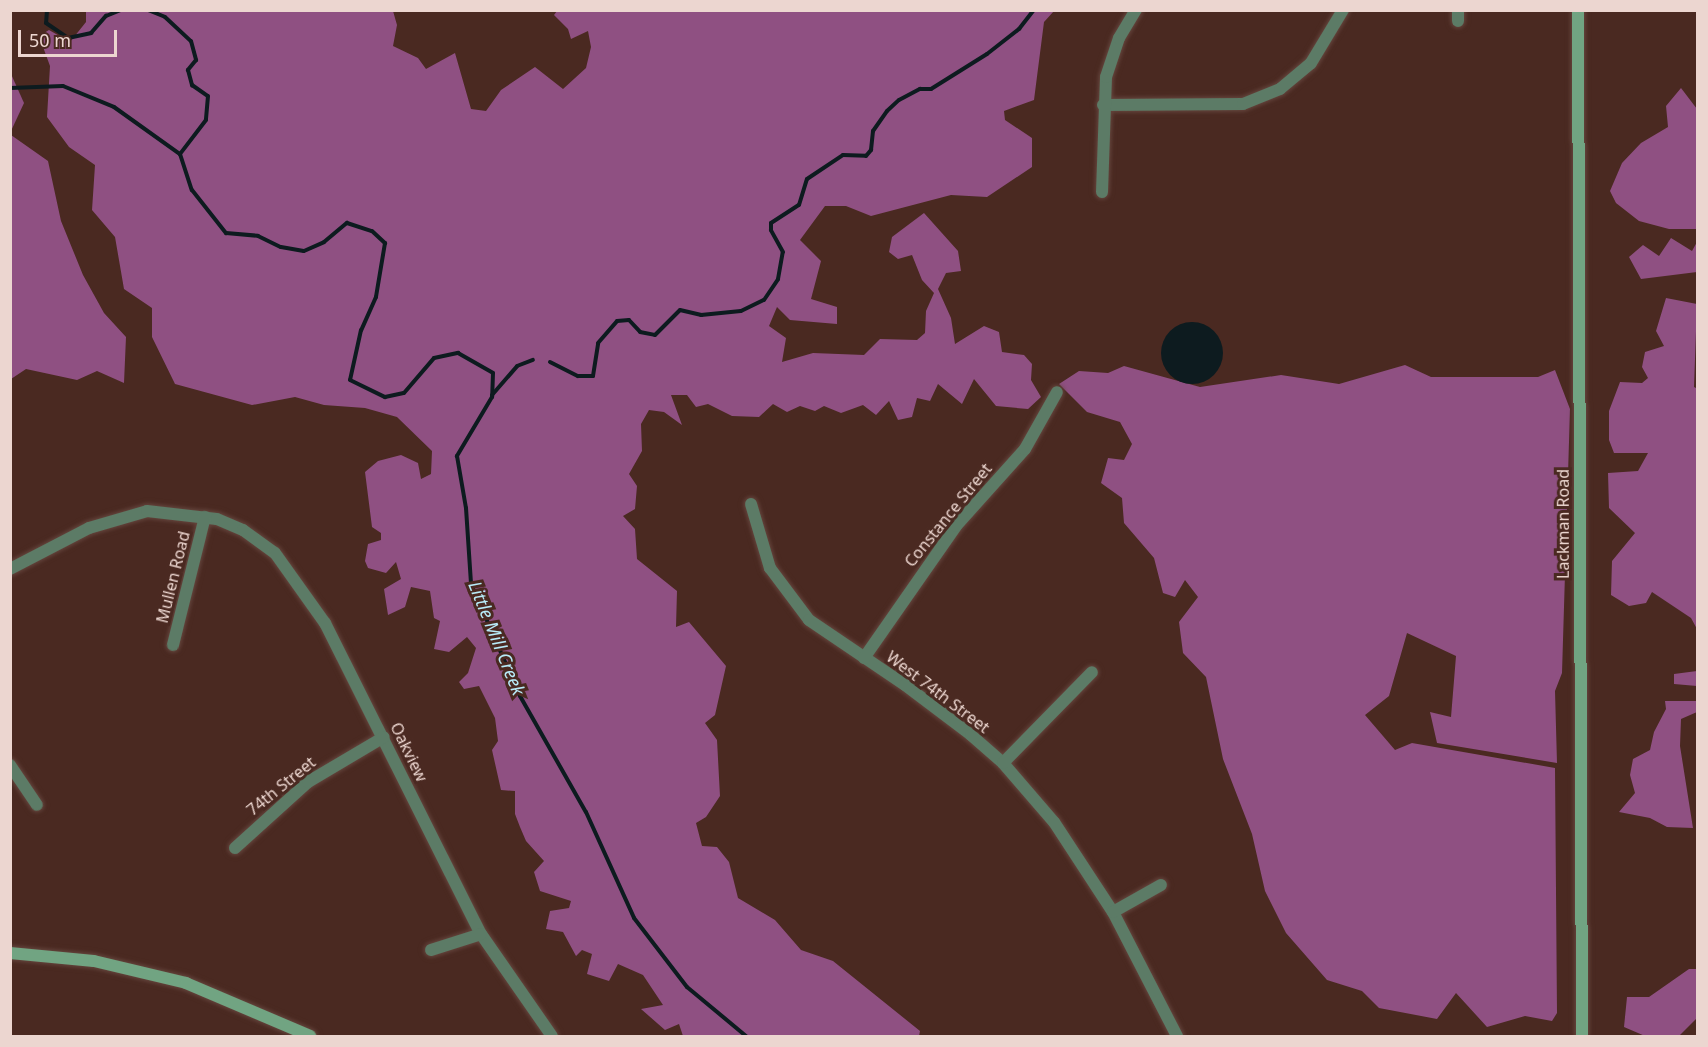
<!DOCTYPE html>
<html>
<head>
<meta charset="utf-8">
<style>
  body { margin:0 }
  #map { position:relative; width:1708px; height:1047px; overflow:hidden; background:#4a2921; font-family:"Noto Sans",sans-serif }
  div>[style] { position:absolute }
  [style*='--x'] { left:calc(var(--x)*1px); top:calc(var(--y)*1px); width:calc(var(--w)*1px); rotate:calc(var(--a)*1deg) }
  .forest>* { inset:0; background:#8f5082 }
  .water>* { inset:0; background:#0d1b1f }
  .round { border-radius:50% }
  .stream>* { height:4px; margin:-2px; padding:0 2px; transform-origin:2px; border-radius:2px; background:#0d1b1f }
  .roads { filter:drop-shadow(0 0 2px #64453d) drop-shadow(0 0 2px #64453d) }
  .minor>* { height:12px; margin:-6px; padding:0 6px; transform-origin:6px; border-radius:6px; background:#5c7b66 }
  .secondary>* { height:12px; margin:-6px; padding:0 6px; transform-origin:6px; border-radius:6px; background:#71a482 }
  span { translate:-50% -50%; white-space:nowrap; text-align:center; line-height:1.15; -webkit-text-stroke:6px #4a2921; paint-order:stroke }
  .street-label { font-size:16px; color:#ecd6d0 }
  .water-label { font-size:18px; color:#b8ebf8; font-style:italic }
  .frame { position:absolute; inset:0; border:12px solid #ecd6d0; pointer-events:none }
  .scale { position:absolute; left:18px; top:30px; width:99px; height:27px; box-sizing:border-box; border:3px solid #ecd6d0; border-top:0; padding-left:8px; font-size:18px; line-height:21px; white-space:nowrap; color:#ecd6d0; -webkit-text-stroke:4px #4a2921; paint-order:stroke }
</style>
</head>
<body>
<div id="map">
  <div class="forest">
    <div style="clip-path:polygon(86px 11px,393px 11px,397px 25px,393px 46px,418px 58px,426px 69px,455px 53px,471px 109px,486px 111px,501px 90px,535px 67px,563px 89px,586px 68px,591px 47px,588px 31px,571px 39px,568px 29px,554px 15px,557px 11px,1054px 11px,1044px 22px,1034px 100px,1004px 111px,1005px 120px,1032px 138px,1032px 167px,987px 197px,951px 195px,871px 216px,846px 206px,825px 206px,800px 240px,821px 261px,811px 299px,837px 307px,837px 324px,790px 320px,777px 307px,769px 326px,786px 338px,782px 362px,813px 353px,864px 355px,880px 339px,917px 340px,925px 333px,926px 311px,934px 293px,922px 280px,912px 255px,898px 259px,889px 252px,892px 237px,924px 213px,958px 251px,961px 271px,946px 273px,938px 289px,951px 318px,955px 344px,984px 326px,999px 332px,1002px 352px,1024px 355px,1032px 364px,1031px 380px,1041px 397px,1028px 409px,996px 406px,974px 379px,962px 404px,938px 384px,930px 401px,917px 398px,912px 417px,898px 420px,889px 401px,876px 415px,863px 405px,841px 413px,824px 406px,815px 411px,800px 406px,787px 412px,773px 404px,759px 417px,732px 416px,708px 404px,696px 407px,687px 395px,671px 395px,682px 425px,664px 412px,649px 410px,641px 424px,642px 451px,629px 474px,637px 486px,635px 509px,623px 516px,635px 529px,637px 559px,677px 591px,676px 627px,689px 622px,726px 666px,715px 715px,705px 723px,717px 740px,720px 796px,706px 817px,696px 823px,702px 846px,717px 847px,729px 862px,738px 898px,775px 920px,801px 950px,833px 961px,920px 1031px,919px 1036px,683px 1036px,679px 1024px,665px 1030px,641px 1009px,663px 1005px,643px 975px,618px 964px,609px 981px,587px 974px,592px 954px,582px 950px,576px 956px,563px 932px,546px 929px,550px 911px,569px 908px,571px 901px,540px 891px,534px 872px,544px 861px,526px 841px,520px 827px,515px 814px,515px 791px,501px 790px,492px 750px,498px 741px,495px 718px,479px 686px,464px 689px,459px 682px,468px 673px,476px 648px,467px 637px,449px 652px,434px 649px,440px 621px,434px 618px,430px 591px,411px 587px,405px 607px,388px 615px,384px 589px,401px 579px,396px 562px,386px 573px,368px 568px,365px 561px,368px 544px,381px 540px,381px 533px,372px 527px,365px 472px,378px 461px,401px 455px,418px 463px,421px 479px,431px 474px,432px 451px,397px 417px,365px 408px,324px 405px,295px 397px,252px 405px,175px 384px,152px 337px,152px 308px,124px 289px,115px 237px,92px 210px,95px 165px,69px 147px,47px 117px,50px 66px,39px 36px,49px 30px,70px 42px,86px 22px)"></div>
    <div style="clip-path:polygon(11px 74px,24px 103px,11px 131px)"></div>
    <div style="clip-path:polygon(1681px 88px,1697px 109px,1697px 229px,1669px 229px,1639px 221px,1616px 203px,1610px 191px,1622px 163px,1641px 143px,1668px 127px,1666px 106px)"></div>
    <div style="clip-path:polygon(11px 135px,48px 161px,61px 221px,83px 275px,104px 313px,126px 337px,124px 383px,97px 371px,77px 380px,26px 369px,11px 379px)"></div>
    <div style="clip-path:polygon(1671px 238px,1692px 251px,1697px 242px,1697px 272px,1641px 279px,1629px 257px,1643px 245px,1659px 256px)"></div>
    <div style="clip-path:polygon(1666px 298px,1697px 304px,1694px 387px,1698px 389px,1697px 629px,1691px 618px,1652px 592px,1646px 603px,1629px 606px,1611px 595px,1612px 561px,1635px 533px,1609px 508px,1608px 473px,1638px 471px,1648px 453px,1614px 453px,1609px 440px,1609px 411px,1620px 382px,1642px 383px,1648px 378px,1642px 367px,1645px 352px,1664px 346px,1656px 331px)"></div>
    <div style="clip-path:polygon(1405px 365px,1431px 377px,1538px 377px,1555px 370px,1570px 409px,1562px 673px,1555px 691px,1557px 763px,1437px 743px,1430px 712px,1451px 717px,1456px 656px,1407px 633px,1389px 696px,1365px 715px,1395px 750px,1412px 743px,1555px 768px,1557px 1013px,1552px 1021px,1525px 1016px,1487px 1027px,1456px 993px,1437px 1019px,1379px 1008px,1362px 991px,1327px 980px,1286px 933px,1265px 891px,1252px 834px,1223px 759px,1206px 677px,1183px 653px,1179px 622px,1198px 597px,1185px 580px,1175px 597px,1163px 593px,1154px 558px,1124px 523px,1122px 498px,1101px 483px,1108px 458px,1124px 460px,1132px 444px,1120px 422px,1087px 412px,1059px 384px,1079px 371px,1108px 373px,1124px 366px,1200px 387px,1281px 375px,1339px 384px)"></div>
    <div style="clip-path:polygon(1697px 671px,1697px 686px,1674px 684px,1674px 674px)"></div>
    <div style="clip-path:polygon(1665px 701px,1697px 701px,1697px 712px,1681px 719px,1680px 746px,1693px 828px,1667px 827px,1650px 818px,1619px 812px,1635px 793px,1630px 775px,1633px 759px,1650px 750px,1654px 732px,1666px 709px)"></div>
    <div style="clip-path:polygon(1689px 969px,1697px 969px,1697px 1018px,1679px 1036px,1645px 1036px,1624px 1027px,1627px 997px,1649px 997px)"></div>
  </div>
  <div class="water">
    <div class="round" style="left:1161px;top:322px;width:62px;height:62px"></div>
  </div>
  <div class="stream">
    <div style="--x:47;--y:10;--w:13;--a:94"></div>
    <div style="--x:46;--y:23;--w:27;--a:34"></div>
    <div style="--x:68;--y:38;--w:24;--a:-12"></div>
    <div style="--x:91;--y:33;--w:23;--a:-49"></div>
    <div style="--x:106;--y:16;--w:16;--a:-22"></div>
    <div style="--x:148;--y:10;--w:18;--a:22"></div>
    <div style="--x:165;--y:17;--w:35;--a:43"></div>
    <div style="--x:191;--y:41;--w:20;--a:75"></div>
    <div style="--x:196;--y:60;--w:13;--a:129"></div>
    <div style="--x:188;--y:70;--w:16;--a:75"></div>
    <div style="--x:192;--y:85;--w:19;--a:35"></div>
    <div style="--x:208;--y:96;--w:24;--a:95"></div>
    <div style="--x:206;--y:120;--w:43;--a:127.4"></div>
    <div style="--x:180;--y:154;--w:38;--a:72"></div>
    <div style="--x:192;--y:190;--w:55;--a:51.7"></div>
    <div style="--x:226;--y:233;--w:32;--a:5"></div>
    <div style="--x:258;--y:236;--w:25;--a:26"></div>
    <div style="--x:281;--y:247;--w:23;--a:10"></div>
    <div style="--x:304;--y:251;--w:22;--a:-24"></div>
    <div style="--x:324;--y:242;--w:30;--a:-40"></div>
    <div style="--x:347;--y:223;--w:26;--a:18"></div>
    <div style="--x:372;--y:231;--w:18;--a:43"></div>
    <div style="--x:385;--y:243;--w:55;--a:99.5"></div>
    <div style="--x:376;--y:297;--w:36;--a:114"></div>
    <div style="--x:361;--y:330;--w:51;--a:102.4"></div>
    <div style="--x:350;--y:380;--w:39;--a:26"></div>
    <div style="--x:385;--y:397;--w:19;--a:-12"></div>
    <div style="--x:404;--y:393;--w:46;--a:-49.4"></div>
    <div style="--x:434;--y:358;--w:25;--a:-12"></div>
    <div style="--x:458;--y:353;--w:40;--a:29.7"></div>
    <div style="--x:493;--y:373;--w:24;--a:92"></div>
    <div style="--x:492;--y:397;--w:69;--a:120.7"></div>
    <div style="--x:457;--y:456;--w:53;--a:80.2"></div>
    <div style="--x:466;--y:508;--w:76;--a:86.2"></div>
    <div style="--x:471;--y:584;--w:122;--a:66.4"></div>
    <div style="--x:520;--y:696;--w:133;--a:60.4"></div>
    <div style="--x:586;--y:812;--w:116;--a:65.6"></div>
    <div style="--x:634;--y:918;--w:87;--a:52.5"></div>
    <div style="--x:687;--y:987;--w:77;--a:39.7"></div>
    <div style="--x:10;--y:88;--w:53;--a:-2.2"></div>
    <div style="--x:63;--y:86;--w:55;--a:22.4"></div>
    <div style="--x:114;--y:107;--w:81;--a:35.5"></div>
    <div style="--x:550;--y:362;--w:31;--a:27"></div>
    <div style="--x:578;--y:376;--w:15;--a:0"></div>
    <div style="--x:593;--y:376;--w:33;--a:-81"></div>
    <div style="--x:598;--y:343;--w:29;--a:-49"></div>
    <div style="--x:617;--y:321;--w:12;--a:-5"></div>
    <div style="--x:629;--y:320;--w:16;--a:47"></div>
    <div style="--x:640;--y:332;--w:15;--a:11"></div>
    <div style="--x:655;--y:335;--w:35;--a:-45"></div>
    <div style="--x:680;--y:310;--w:22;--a:13"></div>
    <div style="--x:701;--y:315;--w:40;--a:-5.7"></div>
    <div style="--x:741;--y:311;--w:25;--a:-26"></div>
    <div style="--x:764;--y:300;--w:25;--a:-56"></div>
    <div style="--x:778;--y:279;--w:27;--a:-80"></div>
    <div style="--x:783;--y:252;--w:25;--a:-119"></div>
    <div style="--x:771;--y:230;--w:7;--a:-90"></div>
    <div style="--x:771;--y:223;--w:33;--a:-33"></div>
    <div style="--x:799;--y:205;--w:27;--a:-73"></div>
    <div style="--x:807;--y:179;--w:43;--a:-33.7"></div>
    <div style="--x:843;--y:155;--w:23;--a:2"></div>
    <div style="--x:866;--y:156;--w:8;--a:-50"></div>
    <div style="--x:871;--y:150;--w:19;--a:-84"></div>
    <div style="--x:873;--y:131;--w:24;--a:-55"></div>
    <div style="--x:887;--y:111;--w:16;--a:-43"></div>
    <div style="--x:899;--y:100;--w:24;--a:-28"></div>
    <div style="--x:920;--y:89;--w:11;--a:0"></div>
    <div style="--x:931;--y:89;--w:66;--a:-32"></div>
    <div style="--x:987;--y:54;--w:41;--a:-38"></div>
    <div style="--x:1019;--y:29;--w:24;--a:-52"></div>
    <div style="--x:492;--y:395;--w:38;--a:-49"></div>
    <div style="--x:517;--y:366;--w:17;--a:-21"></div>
  </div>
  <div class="roads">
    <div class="minor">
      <div style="--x:1458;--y:10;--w:11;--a:90"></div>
      <div style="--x:1103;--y:105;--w:140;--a:-0.4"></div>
      <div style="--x:1243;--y:104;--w:40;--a:-22"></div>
      <div style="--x:1280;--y:89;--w:40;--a:-40"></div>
      <div style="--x:1311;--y:63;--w:62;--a:-58.9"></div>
      <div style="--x:1102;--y:192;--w:115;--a:-88"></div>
      <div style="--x:1106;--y:77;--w:41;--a:-71.6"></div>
      <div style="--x:1119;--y:38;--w:33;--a:-59"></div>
      <div style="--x:751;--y:504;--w:67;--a:73.5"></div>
      <div style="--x:770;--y:568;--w:65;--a:53.1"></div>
      <div style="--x:809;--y:620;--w:116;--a:34.1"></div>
      <div style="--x:905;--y:685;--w:83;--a:37.1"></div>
      <div style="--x:971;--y:735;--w:43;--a:41.2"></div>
      <div style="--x:1003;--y:763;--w:78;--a:49.2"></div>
      <div style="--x:1054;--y:822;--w:108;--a:56.8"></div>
      <div style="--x:1113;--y:912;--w:140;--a:62.7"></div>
      <div style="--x:10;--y:569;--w:89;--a:-27.4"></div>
      <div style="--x:89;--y:528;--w:60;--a:-16.3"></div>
      <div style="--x:147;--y:511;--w:70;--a:6.5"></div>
      <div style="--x:217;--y:519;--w:28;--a:23"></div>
      <div style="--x:243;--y:530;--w:39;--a:36"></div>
      <div style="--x:275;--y:553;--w:86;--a:54.5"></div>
      <div style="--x:325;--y:623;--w:348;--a:63.4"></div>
      <div style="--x:481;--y:934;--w:124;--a:55.2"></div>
      <div style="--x:173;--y:645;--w:132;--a:-76"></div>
      <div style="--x:864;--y:658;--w:161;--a:-55.1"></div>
      <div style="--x:956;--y:526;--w:103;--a:-48.1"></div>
      <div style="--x:1025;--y:449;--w:65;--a:-60.7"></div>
      <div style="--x:1003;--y:763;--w:127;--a:-45.6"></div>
      <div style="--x:10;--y:765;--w:48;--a:56"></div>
      <div style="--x:235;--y:848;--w:98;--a:-42.1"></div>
      <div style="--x:308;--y:782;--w:88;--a:-30.6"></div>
      <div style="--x:1113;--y:912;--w:55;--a:-29.4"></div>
      <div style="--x:431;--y:950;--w:52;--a:-17.7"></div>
    </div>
    <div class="secondary">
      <div style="--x:1578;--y:10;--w:1026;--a:89.78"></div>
      <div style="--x:10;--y:953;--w:84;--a:5.4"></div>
      <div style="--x:94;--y:961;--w:95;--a:13.4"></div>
      <div style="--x:186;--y:983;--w:135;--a:23.1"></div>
    </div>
  </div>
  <div class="street-label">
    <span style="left:948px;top:515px;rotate:-51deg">Constance Street</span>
    <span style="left:1563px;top:524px;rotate:-90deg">Lackman Road</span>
    <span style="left:173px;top:577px;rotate:-76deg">Mullen Road</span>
    <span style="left:938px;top:692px;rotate:37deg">West 74th Street</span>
    <span style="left:409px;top:752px;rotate:64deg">Oakview</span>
    <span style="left:281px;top:786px;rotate:-39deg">74th Street</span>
  </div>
  <div class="water-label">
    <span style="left:497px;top:638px;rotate:68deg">Little Mill Creek</span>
  </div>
  <div class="frame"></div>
  <div class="scale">50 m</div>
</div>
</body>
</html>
